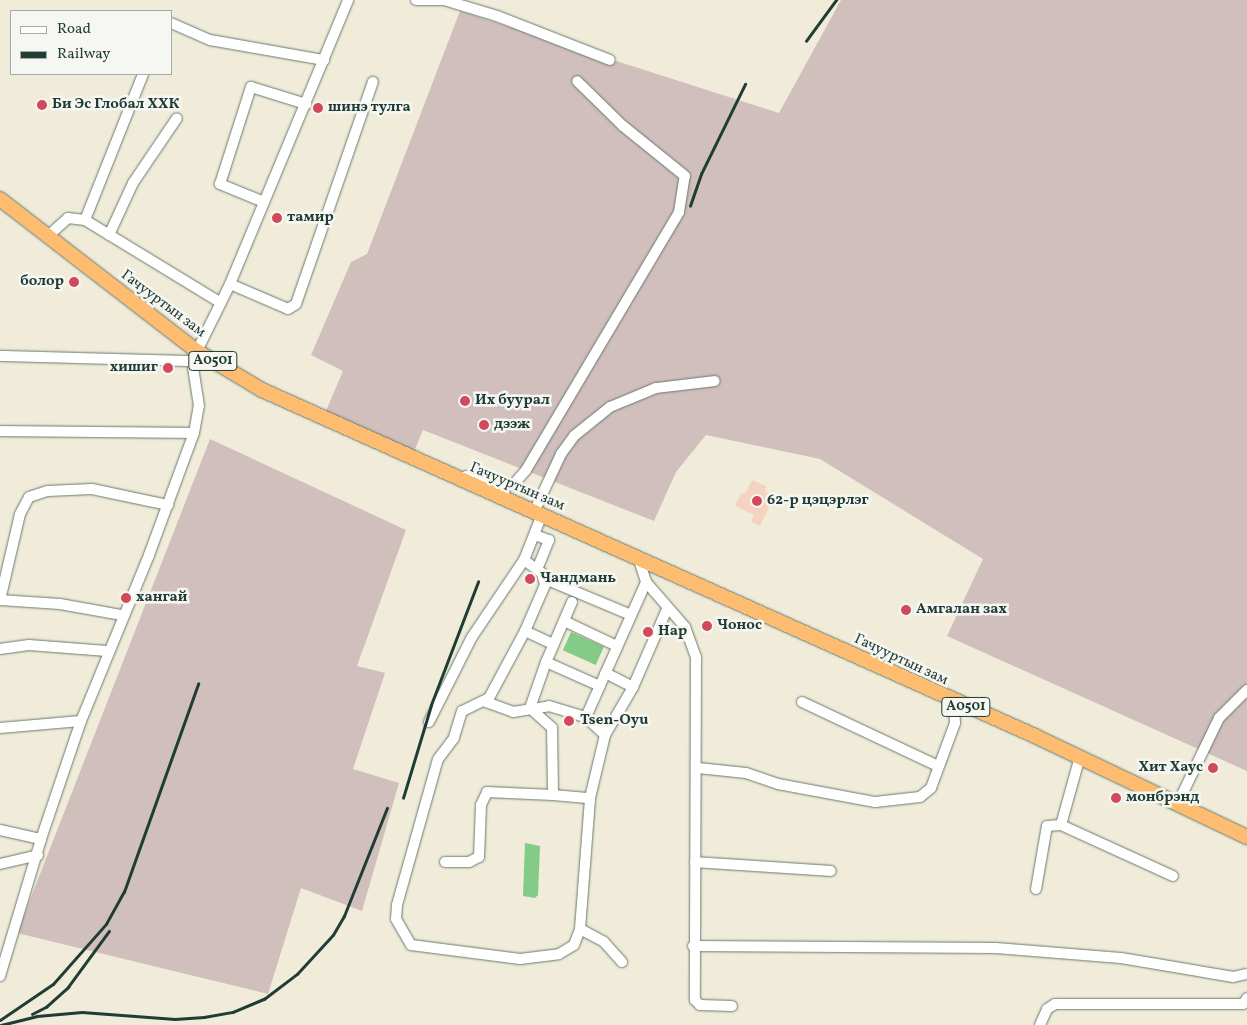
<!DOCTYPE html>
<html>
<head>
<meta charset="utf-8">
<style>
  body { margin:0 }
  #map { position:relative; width:1247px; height:1025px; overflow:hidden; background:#f0ecd9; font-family:Vollkorn,serif }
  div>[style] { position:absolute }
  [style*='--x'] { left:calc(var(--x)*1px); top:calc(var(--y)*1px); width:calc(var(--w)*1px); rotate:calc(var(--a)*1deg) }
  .built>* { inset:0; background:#f5d2c2 }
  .industrial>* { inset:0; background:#d1bfbd }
  .green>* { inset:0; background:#83cb86; transform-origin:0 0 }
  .roads { filter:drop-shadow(0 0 1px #687a6e) drop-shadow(0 0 1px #687a6e) }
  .minor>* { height:10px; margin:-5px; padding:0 5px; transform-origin:5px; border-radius:5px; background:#fff }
  .highway>* { height:14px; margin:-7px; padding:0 7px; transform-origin:7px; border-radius:7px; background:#fdbc6f }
  .rail>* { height:2.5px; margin:-1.25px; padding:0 1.25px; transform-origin:1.25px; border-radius:1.25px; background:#1f3d34 }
  .dots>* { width:14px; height:14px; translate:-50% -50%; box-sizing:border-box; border:2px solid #f6f6f2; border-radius:50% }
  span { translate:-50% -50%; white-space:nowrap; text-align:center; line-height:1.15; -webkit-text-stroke:5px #f6f6f2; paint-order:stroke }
  .shield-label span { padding:1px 4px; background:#f6f6f2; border:1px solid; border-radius:4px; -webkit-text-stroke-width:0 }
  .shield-label { font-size:14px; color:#1f3d34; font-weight:700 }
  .poi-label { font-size:15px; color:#1f3d34; font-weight:700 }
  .left { translate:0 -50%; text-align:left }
  .right { translate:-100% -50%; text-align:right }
  .street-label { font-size:15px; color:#1f3d34 }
  .legend { position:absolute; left:10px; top:10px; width:162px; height:65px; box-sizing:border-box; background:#f6f6f2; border:1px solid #a0aca6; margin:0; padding:6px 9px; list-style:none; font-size:15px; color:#1f3d34 }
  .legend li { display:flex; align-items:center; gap:10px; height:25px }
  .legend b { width:25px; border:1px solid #a0aca6 }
</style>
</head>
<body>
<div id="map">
  <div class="built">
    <div style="clip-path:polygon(752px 480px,766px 486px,765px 492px,779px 497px,775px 507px,770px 505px,760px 526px,751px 522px,754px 515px,735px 506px,741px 493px,746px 493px)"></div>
  </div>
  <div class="industrial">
    <div style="clip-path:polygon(841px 0,1247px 0,1247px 771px,947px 636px,983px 559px,820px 459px,706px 435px,676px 472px,654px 521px,423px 430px,414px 452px,325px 413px,343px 371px,311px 355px,351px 262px,367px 254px,460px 11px,779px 113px)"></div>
    <div style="clip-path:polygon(210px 439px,406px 530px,357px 666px,385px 673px,353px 769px,399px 783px,362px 911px,301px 888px,268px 994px,17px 933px)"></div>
  </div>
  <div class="green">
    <div style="left:571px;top:632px;width:36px;height:20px;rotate:24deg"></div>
    <div style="clip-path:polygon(525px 843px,540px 846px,538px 895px,535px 898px,523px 896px)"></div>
  </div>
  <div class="roads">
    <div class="minor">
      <div style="--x:416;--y:0;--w:25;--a:0"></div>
      <div style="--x:444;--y:0;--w:55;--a:16.8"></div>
      <div style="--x:497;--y:16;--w:121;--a:21.3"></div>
      <div style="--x:171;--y:23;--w:43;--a:23.6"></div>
      <div style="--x:210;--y:40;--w:116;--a:10"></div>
      <div style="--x:264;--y:202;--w:48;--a:-157.8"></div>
      <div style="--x:220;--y:184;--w:102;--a:-72.3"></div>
      <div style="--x:251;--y:87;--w:58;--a:17.2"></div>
      <div style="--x:85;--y:220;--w:157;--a:-68.3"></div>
      <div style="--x:109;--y:235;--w:57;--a:-65.2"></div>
      <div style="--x:133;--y:183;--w:78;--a:-55.9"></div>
      <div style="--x:48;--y:236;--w:27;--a:-42"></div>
      <div style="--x:68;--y:218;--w:17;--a:7"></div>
      <div style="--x:85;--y:220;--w:159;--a:31.4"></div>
      <div style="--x:230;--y:284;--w:63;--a:23.3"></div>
      <div style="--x:288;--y:309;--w:9;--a:-32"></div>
      <div style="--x:296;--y:304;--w:235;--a:-70.9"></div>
      <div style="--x:0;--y:356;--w:192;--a:1.5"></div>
      <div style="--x:192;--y:361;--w:86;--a:-63.7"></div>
      <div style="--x:230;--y:284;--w:308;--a:-67.4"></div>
      <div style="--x:0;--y:431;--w:194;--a:0.6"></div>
      <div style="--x:466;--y:476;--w:34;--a:17"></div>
      <div style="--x:498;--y:486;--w:15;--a:-4"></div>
      <div style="--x:513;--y:485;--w:20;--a:-49"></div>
      <div style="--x:526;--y:470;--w:300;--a:-59.3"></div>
      <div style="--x:679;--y:212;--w:36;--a:-81"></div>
      <div style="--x:685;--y:176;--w:80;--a:-141.1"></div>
      <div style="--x:623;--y:126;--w:64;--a:-135.6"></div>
      <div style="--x:534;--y:512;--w:64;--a:-65"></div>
      <div style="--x:561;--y:454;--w:22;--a:-54"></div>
      <div style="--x:574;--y:436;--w:46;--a:-38.9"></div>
      <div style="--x:610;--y:407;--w:50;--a:-22.4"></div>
      <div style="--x:656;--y:388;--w:59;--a:-6.8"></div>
      <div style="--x:539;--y:522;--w:41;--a:111.5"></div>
      <div style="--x:524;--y:560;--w:22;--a:36"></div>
      <div style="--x:542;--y:573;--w:12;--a:76"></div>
      <div style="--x:545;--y:585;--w:50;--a:113.5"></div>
      <div style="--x:525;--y:631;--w:76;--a:118.2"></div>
      <div style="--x:489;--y:698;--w:30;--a:154"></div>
      <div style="--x:462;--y:711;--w:28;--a:107"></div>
      <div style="--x:454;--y:738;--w:26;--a:127"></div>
      <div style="--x:438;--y:759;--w:152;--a:105.7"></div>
      <div style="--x:397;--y:905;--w:14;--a:94"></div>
      <div style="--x:396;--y:919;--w:30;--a:60"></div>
      <div style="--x:411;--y:945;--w:110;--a:7.3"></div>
      <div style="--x:520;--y:959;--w:39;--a:-7"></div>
      <div style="--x:559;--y:954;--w:17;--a:-31"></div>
      <div style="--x:574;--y:945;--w:17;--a:-69"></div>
      <div style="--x:580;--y:929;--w:131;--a:-85.6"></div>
      <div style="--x:590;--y:798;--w:65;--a:-76.6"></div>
      <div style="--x:605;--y:735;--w:26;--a:-137"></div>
      <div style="--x:586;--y:717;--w:148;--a:-66"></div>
      <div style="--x:535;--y:535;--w:15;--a:20"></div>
      <div style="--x:549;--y:540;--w:31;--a:112"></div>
      <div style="--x:639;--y:560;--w:23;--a:72"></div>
      <div style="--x:646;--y:582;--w:60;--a:49.1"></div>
      <div style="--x:685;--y:627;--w:32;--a:70"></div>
      <div style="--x:696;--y:657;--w:343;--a:90.2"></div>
      <div style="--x:695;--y:1000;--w:7;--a:45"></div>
      <div style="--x:700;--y:1005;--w:32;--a:2"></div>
      <div style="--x:545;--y:579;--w:93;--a:22.7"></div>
      <div style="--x:0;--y:600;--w:88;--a:-76.9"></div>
      <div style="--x:20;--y:514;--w:19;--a:-62"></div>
      <div style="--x:29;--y:497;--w:20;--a:-18"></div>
      <div style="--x:48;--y:491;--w:44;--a:-2.6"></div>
      <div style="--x:92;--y:489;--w:78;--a:11.9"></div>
      <div style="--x:0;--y:600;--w:60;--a:3.8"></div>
      <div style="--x:60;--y:604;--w:63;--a:10.1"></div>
      <div style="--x:572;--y:602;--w:65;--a:113.4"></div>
      <div style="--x:546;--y:662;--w:49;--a:109.2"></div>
      <div style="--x:530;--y:708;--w:30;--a:42"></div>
      <div style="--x:552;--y:728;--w:67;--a:89.1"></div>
      <div style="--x:553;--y:795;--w:37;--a:5"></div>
      <div style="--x:564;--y:621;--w:59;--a:25.3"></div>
      <div style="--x:525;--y:631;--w:31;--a:25"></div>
      <div style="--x:0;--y:649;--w:29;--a:-8"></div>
      <div style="--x:29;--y:645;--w:78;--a:4.4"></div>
      <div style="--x:546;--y:662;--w:59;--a:24"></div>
      <div style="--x:633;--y:687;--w:85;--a:-66.4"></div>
      <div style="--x:486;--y:702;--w:29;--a:20"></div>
      <div style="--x:513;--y:712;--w:36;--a:-9"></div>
      <div style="--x:549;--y:706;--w:39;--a:17"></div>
      <div style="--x:802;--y:702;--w:150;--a:25.2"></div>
      <div style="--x:429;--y:722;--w:95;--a:-63.2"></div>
      <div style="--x:472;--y:637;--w:93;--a:-56"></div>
      <div style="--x:0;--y:728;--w:81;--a:-4.9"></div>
      <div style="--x:605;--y:735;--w:56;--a:-59.7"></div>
      <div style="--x:633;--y:687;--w:31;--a:-153"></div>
      <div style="--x:1079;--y:760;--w:67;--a:105.5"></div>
      <div style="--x:1061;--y:825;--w:123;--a:24.5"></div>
      <div style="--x:698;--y:768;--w:48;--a:5.9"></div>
      <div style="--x:746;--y:773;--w:34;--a:19"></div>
      <div style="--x:778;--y:784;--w:99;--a:10.5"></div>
      <div style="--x:875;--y:802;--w:45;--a:-6.3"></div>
      <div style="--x:920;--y:797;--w:14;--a:-39"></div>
      <div style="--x:931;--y:788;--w:69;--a:-69.7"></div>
      <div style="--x:955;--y:723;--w:21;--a:-93"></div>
      <div style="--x:1177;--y:805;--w:97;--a:-64.2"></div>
      <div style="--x:1219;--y:718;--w:40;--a:-45"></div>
      <div style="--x:0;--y:830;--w:42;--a:12.4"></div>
      <div style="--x:445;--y:862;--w:24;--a:0"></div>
      <div style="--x:469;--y:862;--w:11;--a:-27"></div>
      <div style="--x:479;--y:857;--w:52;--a:-87.8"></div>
      <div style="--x:481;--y:805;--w:14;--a:-65"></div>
      <div style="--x:487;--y:792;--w:66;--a:2.6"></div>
      <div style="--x:695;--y:862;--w:136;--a:3.8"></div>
      <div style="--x:0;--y:864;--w:39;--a:-13"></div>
      <div style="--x:1036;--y:889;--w:64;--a:-80.1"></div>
      <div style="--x:1047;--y:826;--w:14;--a:-4"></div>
      <div style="--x:580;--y:929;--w:27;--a:28"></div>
      <div style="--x:604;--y:942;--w:27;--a:48"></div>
      <div style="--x:693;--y:946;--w:303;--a:0.4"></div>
      <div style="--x:996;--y:948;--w:125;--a:4.6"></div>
      <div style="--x:1121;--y:958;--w:114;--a:9.6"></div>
      <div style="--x:1233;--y:977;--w:13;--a:-13"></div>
      <div style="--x:0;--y:976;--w:143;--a:-73.3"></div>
      <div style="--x:41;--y:839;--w:125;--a:-71.3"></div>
      <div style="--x:81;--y:721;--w:179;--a:-67.7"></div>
      <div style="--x:149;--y:555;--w:130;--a:-69.8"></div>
      <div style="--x:194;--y:433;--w:27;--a:-80"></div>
      <div style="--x:199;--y:406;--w:46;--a:-98.8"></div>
      <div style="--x:1040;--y:1025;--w:17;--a:-66"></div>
      <div style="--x:1047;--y:1009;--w:9;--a:-32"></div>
      <div style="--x:1055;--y:1004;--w:188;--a:0"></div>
      <div style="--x:1243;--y:1004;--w:7;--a:-56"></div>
    </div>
    <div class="highway">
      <div style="--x:0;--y:199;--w:249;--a:37.7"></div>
      <div style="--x:197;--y:351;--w:76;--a:31"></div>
      <div style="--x:262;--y:390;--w:847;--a:24.11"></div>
      <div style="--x:1035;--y:736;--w:235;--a:25.5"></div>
    </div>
  </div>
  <div class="rail">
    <div style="--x:806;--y:41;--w:51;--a:-53.8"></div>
    <div style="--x:690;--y:206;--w:34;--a:-71"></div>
    <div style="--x:701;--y:174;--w:100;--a:-63.9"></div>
    <div style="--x:403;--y:798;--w:97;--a:-73.2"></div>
    <div style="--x:431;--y:705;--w:132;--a:-69.1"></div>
    <div style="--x:32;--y:1014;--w:16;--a:-27"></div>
    <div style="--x:46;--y:1007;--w:30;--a:-42"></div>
    <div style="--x:68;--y:987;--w:69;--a:-53.8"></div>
    <div style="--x:0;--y:1020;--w:64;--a:-34.2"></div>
    <div style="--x:53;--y:984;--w:80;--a:-48.5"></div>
    <div style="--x:106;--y:924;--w:37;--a:-61"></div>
    <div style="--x:124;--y:892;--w:221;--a:-70.4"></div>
    <div style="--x:1;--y:1025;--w:37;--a:-14"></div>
    <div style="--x:37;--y:1016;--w:45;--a:-5.1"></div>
    <div style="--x:82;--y:1012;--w:93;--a:4.3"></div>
    <div style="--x:175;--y:1019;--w:29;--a:-4"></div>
    <div style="--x:204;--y:1017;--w:29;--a:-10"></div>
    <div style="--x:233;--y:1012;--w:34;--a:-23"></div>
    <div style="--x:264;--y:999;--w:41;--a:-37.1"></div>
    <div style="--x:297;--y:974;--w:53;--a:-47.3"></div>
    <div style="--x:333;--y:935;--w:22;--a:-60"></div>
    <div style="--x:344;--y:916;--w:116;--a:-68.3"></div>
  </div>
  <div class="dots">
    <div style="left:42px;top:105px;background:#d1495b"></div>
    <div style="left:318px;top:108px;background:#d1495b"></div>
    <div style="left:277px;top:218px;background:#d1495b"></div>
    <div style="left:74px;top:282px;background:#d1495b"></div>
    <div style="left:168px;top:368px;background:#d1495b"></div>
    <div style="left:465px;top:401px;background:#d1495b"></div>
    <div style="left:484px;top:425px;background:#d1495b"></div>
    <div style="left:757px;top:501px;background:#d1495b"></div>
    <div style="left:530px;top:579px;background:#d1495b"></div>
    <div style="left:126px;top:598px;background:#d1495b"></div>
    <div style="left:906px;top:610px;background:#d1495b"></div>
    <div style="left:707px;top:626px;background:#d1495b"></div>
    <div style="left:648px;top:632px;background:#d1495b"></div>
    <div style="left:569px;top:721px;background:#d1495b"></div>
    <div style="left:1213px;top:768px;background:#d1495b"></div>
    <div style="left:1116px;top:798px;background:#d1495b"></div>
  </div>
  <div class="shield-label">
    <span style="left:213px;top:361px">A0501</span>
    <span style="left:966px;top:707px">A0501</span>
  </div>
  <div class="poi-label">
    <span class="left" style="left:52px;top:105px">Би Эс Глобал ХХК</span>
    <span class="left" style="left:328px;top:108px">шинэ тулга</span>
    <span class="left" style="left:287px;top:218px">тамир</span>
    <span class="right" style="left:64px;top:282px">болор</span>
    <span class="right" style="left:158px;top:368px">хишиг</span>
    <span class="left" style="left:475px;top:401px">Их буурал</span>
    <span class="left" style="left:494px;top:425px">дээж</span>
    <span class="left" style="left:767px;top:501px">62-р цэцэрлэг</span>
    <span class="left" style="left:540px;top:579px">Чандмань</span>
    <span class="left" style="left:136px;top:598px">хангай</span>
    <span class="left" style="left:916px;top:610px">Амгалан зах</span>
    <span class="left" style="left:717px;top:626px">Чонос</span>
    <span class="left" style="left:658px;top:632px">Нар</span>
    <span class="left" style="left:580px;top:721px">Tsen-Oyu</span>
    <span class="right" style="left:1203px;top:768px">Хит Хаус</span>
    <span class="left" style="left:1126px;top:798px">монбрэнд</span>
  </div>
  <div class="street-label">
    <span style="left:163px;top:304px;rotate:37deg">Гачууртын зам</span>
    <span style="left:517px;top:487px;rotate:23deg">Гачууртын зам</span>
    <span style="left:901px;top:660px;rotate:25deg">Гачууртын зам</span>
  </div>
  <ul class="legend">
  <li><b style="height:6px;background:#fff"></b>Road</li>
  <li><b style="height:6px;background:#1f3d34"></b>Railway</li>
  </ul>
</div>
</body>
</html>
